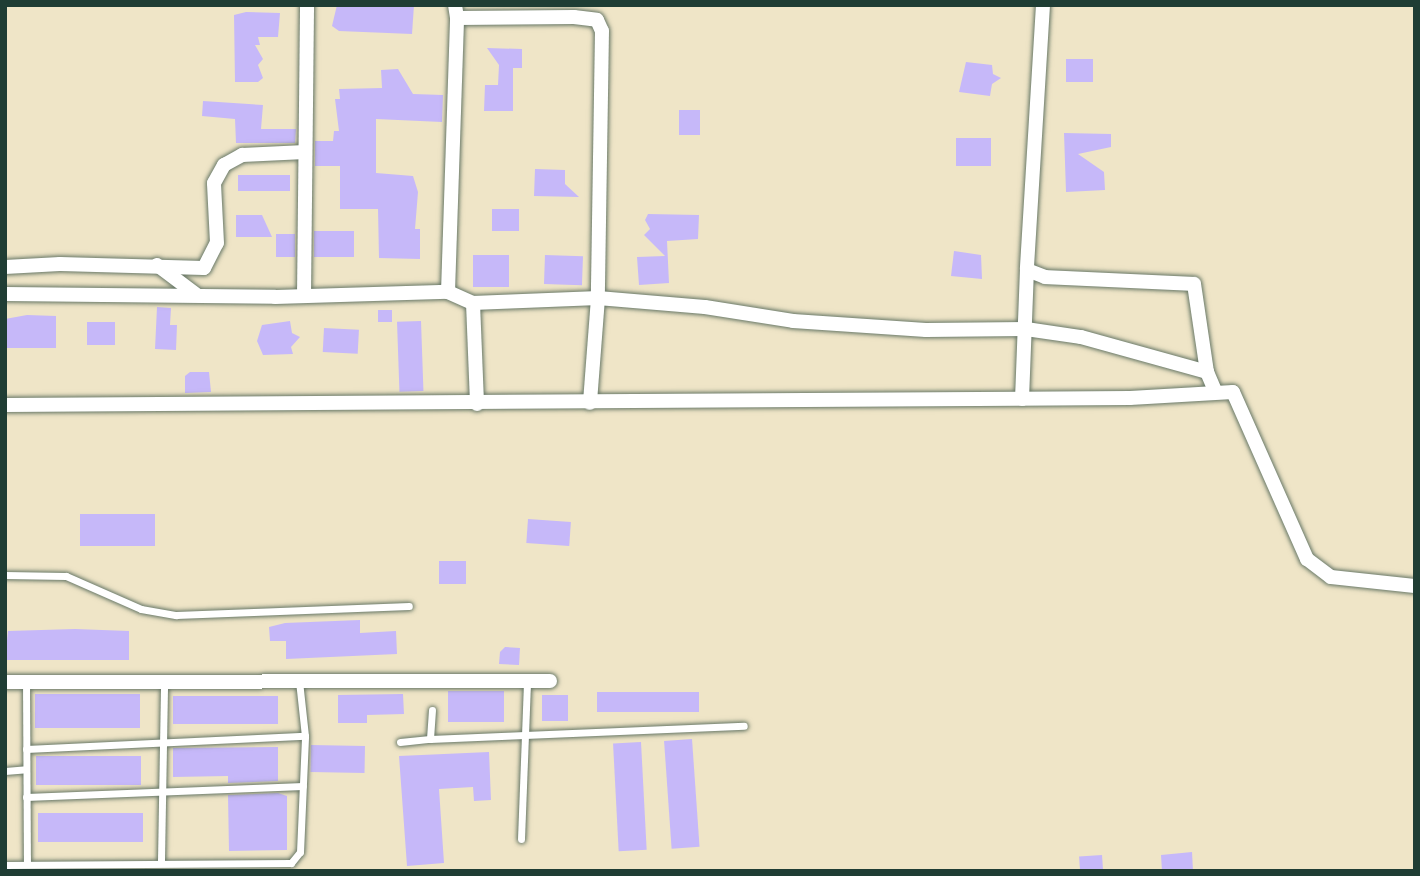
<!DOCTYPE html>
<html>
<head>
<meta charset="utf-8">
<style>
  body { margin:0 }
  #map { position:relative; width:1420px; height:876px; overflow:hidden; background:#efe5c7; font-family:Alegreya,serif }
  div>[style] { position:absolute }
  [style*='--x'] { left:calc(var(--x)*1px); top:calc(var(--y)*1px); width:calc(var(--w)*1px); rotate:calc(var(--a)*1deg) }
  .building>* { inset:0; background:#c6b8f9; transform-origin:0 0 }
  .roads { filter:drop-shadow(0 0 2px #687867) drop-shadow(0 0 2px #687867) }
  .service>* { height:7px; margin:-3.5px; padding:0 3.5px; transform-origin:3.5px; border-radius:3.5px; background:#fff }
  .minor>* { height:14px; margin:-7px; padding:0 7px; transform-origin:7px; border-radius:7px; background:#fff }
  span { translate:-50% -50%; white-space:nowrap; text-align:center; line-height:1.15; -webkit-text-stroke:5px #fcf5e5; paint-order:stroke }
  .frame { position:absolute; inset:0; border:7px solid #1f3d34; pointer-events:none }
</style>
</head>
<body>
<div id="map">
  <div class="building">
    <div style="clip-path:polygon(337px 5px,414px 5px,412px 34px,339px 31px,332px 26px)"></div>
    <div style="clip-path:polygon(246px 12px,280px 13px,278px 37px,258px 37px,260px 45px,255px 45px,263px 59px,258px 65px,263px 78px,258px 82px,235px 82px,234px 15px)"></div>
    <div style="clip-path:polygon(487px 48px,522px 49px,522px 68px,513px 68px,513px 111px,484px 111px,485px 85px,498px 85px,499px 65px)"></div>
    <div style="left:1066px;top:59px;width:27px;height:23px"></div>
    <div style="clip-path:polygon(966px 62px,992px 65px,993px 74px,1001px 78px,992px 84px,990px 96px,959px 92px)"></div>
    <div style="clip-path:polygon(398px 69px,413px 94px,443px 95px,442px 122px,376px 119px,376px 173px,413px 176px,418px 192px,415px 229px,420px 229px,420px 259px,379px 258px,378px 209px,340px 209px,340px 166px,315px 166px,315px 141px,333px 141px,334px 131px,339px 131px,335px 99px,340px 99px,339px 89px,382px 88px,381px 70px)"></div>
    <div style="clip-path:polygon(203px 101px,263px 105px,261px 129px,296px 129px,295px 143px,236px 143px,235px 119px,202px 116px)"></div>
    <div style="left:679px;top:110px;width:21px;height:25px"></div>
    <div style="clip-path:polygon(1064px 133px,1111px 134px,1111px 147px,1078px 154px,1104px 172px,1105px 190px,1066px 192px)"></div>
    <div style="left:991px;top:138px;width:28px;height:35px;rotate:90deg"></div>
    <div style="clip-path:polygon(535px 169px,565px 170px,565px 184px,579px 197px,534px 196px)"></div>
    <div style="left:290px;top:175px;width:16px;height:52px;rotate:90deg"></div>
    <div style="left:492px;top:209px;width:27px;height:22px"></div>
    <div style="clip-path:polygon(648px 214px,699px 215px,698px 239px,667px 241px,669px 283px,639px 285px,637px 257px,665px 256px,644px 235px,650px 229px,645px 220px)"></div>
    <div style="clip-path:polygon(236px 215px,262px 215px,272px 237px,236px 237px)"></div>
    <div style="left:354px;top:231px;width:26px;height:40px;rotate:90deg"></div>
    <div style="left:276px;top:234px;width:19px;height:23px"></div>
    <div style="clip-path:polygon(954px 251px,981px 255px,982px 279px,951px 276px)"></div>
    <div style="left:473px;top:255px;width:36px;height:32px"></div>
    <div style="left:545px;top:255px;width:38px;height:29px;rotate:2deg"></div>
    <div style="clip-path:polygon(157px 307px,171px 308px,170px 325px,177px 325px,176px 350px,155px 349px)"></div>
    <div style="left:378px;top:310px;width:14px;height:12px"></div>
    <div style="clip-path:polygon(27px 315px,56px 316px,56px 348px,5px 348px,5px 319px)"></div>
    <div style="clip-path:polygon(290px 321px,292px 333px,300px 337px,291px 347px,293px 354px,263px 355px,257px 341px,262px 325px)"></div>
    <div style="left:421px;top:321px;width:70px;height:24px;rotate:88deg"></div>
    <div style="left:87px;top:322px;width:28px;height:23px"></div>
    <div style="left:324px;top:328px;width:35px;height:24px;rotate:3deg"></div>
    <div style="clip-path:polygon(190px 372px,209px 372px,211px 392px,185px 393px,185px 376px)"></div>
    <div style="left:155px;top:514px;width:32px;height:75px;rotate:90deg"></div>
    <div style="left:528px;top:519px;width:43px;height:24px;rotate:4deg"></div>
    <div style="left:439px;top:561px;width:27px;height:23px"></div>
    <div style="clip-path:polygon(360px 620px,360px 633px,396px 631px,397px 654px,286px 659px,286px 641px,270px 641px,269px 627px,285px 623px)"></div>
    <div style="clip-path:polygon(75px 629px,129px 631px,129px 660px,5px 660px,8px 631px)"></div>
    <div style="clip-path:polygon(505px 647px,520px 648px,519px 665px,499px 664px,500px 652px)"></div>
    <div style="left:448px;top:691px;width:56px;height:31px"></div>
    <div style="left:699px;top:692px;width:20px;height:102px;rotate:90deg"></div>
    <div style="left:140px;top:694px;width:34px;height:105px;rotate:90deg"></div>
    <div style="clip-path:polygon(403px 694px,404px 714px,367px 715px,367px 723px,338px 723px,338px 695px)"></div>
    <div style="left:542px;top:695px;width:26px;height:26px"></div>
    <div style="left:278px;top:696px;width:28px;height:105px;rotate:90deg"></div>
    <div style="left:692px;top:739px;width:108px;height:28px;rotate:86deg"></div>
    <div style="left:641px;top:742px;width:108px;height:28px;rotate:87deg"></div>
    <div style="left:311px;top:745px;width:54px;height:27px;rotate:1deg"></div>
    <div style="clip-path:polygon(278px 747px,278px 781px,228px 783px,228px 776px,173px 777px,173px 748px)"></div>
    <div style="clip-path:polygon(489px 752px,491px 800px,474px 801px,473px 787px,439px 789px,444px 863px,407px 866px,399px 756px)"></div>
    <div style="left:141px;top:756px;width:29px;height:105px;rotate:90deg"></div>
    <div style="clip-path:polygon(278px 793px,287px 796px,287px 850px,229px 851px,228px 795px)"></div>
    <div style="left:143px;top:813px;width:29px;height:105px;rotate:90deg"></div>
    <div style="clip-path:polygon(1192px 852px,1193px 871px,1162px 871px,1161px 855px)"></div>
    <div style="left:1102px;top:855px;width:16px;height:23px;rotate:86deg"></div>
  </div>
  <div class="roads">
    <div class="service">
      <div style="--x:5;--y:575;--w:61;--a:0.9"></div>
      <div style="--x:66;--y:576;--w:82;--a:23.7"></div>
      <div style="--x:141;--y:609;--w:36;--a:10"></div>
      <div style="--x:176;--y:615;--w:233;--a:-2.2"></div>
      <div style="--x:26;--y:682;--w:181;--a:89.7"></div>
      <div style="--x:432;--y:710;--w:29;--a:94"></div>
      <div style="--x:430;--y:739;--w:314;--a:-2.4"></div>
      <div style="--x:400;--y:742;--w:30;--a:-6"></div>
      <div style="--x:26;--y:749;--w:279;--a:-2.7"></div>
      <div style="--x:5;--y:771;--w:21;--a:-5"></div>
      <div style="--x:26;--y:797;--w:277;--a:-2.3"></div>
      <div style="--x:521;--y:839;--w:158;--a:-87.8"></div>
      <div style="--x:161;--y:860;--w:178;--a:-89"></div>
      <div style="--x:5;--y:865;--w:286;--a:-0.4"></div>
      <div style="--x:291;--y:863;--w:14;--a:-51"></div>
      <div style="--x:300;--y:852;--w:116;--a:-87.5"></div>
      <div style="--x:305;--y:736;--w:55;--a:-96.2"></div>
    </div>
    <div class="minor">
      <div style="--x:455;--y:5;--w:13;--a:81"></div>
      <div style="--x:457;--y:18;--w:117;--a:-0.5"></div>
      <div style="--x:574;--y:17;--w:23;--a:7"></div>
      <div style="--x:597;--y:20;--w:12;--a:66"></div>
      <div style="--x:602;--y:31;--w:267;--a:90.9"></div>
      <div style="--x:598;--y:298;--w:107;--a:4.8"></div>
      <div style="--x:705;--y:307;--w:89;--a:9"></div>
      <div style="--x:793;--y:321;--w:133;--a:3.9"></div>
      <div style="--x:926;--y:330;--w:100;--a:-0.6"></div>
      <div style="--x:1026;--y:329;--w:56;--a:8.3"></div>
      <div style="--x:1081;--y:337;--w:131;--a:15.5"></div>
      <div style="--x:1207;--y:372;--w:21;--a:67"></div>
      <div style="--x:1043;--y:5;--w:265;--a:93.5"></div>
      <div style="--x:1027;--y:270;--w:19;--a:21"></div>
      <div style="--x:1045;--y:277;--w:149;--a:2.7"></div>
      <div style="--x:1194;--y:284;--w:89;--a:81.6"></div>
      <div style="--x:157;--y:265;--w:50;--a:36.9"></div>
      <div style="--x:5;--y:267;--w:55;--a:-3.1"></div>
      <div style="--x:60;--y:264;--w:144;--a:1.6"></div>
      <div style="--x:204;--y:268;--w:28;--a:-63"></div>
      <div style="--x:217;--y:243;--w:60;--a:-92.9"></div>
      <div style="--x:214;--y:183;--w:21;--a:-61"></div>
      <div style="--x:224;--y:165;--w:21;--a:-29"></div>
      <div style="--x:242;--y:155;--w:63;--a:-2.7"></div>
      <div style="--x:448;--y:292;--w:274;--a:-88.1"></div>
      <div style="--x:5;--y:294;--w:270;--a:0.6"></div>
      <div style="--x:275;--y:297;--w:173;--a:-1.7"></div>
      <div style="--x:448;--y:292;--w:27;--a:24"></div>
      <div style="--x:473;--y:303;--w:101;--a:87.7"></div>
      <div style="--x:304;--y:296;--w:291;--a:-89.4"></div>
      <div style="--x:473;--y:303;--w:125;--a:-2.3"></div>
      <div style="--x:598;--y:298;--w:105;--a:94.4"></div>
      <div style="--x:1022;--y:399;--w:129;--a:-87.8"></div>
      <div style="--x:5;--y:405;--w:1125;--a:-0.36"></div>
      <div style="--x:1130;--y:398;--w:103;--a:-3.3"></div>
      <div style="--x:1233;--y:392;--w:183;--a:66.1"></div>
      <div style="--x:1307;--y:559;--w:30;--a:37"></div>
      <div style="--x:1331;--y:577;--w:84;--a:6.1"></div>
      <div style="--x:5;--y:682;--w:545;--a:-0.11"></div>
    </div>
  </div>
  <div class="frame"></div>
</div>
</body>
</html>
